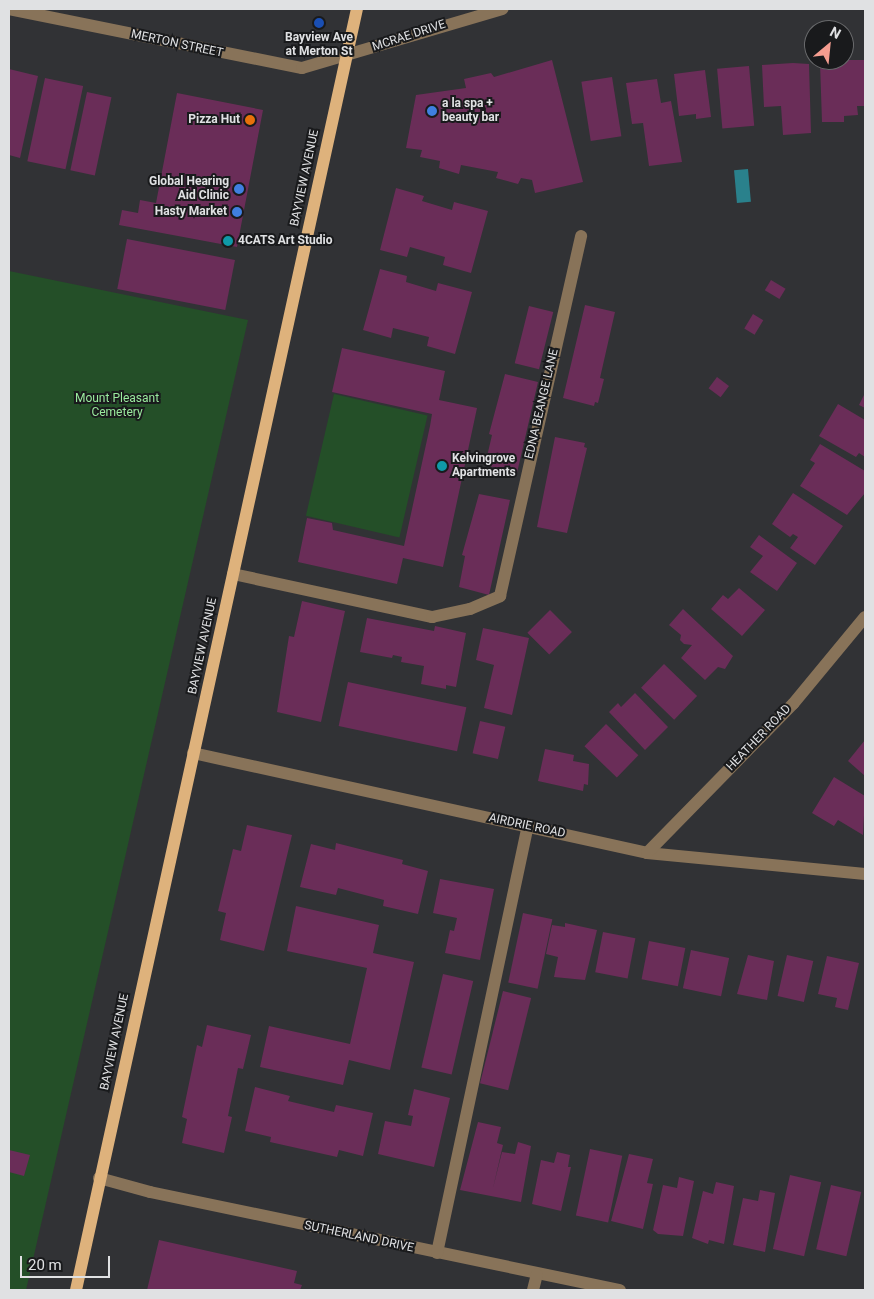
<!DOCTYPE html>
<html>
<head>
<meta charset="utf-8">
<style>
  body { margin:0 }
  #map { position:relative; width:874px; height:1299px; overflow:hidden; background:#313235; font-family:Roboto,sans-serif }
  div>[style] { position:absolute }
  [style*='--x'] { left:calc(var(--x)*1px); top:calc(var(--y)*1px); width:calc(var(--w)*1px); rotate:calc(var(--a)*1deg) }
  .green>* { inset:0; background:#244f28; transform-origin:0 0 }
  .water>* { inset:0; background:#2a818c; transform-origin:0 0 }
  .building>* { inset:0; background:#6a2d58; transform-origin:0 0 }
  .minor>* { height:12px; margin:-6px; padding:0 6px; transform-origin:6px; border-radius:6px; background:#887359 }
  .major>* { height:12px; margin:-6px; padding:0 6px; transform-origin:6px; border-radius:6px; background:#deb27c }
  .dots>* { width:14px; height:14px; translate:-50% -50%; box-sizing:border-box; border:2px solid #191a1c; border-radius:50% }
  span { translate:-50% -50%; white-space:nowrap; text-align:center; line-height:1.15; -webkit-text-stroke:4px #191a1c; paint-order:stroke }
  .street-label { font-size:12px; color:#e0e1e3 }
  .poi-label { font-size:12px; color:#e0e1e3; font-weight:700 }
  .left { translate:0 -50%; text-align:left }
  .right { translate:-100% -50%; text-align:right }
  .park-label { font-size:12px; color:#9aeb9e }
  .frame { position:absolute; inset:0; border:10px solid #e0e1e3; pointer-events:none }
  .north { position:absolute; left:804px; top:20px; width:50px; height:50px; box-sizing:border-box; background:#191a1c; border:1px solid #696a6c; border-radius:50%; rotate:28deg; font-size:14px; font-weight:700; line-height:20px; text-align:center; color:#e0e1e3 }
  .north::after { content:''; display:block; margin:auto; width:18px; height:22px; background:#f59d90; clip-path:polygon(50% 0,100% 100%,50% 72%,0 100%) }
  .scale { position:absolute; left:20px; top:1256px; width:90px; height:22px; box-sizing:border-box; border:2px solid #e0e1e3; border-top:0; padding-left:6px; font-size:15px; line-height:18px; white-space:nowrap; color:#e0e1e3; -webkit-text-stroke:4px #191a1c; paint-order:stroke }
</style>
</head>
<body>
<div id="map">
  <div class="green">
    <div style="clip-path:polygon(9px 271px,248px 320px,26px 1290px,9px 1290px)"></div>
    <div style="left:334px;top:394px;width:96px;height:125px;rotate:13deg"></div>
  </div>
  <div class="water">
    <div style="left:748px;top:169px;width:33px;height:14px;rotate:85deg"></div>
  </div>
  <div class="building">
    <div style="clip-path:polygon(552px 60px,583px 182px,535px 193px,532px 180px,521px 178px,518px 184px,496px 178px,498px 172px,461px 165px,459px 174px,439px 168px,440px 161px,420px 157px,422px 150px,406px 148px,416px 95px,466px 88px,464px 79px,491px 73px,494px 77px)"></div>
    <div style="clip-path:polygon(840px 60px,865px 60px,865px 106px,857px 106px,858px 115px,844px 116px,844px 122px,822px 122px,820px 63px,840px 63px)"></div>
    <div style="clip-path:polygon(793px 63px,809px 64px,811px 133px,783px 135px,781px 106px,764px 107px,762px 65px)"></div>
    <div style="left:749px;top:66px;width:60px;height:32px;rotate:85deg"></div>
    <div style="clip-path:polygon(9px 69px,38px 76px,20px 158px,9px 155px)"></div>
    <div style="clip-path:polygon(705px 70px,711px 117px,696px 119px,696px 114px,679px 116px,674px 74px)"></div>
    <div style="left:612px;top:77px;width:60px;height:31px;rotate:81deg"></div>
    <div style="left:45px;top:78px;width:39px;height:85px;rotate:12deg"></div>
    <div style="clip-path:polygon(657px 79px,661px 103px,671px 101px,682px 162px,649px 166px,643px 123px,632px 124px,626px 83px)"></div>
    <div style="left:87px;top:92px;width:25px;height:80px;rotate:12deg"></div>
    <div style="clip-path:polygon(177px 93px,263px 110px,237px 247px,119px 225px,122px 210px,138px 213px,140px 200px,156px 203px)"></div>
    <div style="clip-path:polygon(396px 188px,424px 196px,422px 201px,452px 210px,454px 202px,488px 211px,471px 273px,443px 265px,445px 257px,410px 247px,407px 257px,380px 250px)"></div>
    <div style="left:127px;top:239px;width:110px;height:51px;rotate:11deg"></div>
    <div style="clip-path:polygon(380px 269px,407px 276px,406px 282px,436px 291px,438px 283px,472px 292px,455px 354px,427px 346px,429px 337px,393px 328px,391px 338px,363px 330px)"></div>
    <div style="left:771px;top:280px;width:17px;height:12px;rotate:31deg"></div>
    <div style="clip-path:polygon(585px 305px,615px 312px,600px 378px,604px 379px,598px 403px,595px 402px,594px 406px,563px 398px)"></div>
    <div style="left:529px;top:306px;width:25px;height:59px;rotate:14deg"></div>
    <div style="left:753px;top:314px;width:12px;height:17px;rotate:31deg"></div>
    <div style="clip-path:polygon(342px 348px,445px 371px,439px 400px,477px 408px,443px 567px,403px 558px,397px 584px,298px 562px,307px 518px,332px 523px,333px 530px,404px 546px,430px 426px,432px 414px,332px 392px)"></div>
    <div style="clip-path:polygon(505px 374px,538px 382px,517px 473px,485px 465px,492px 435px,489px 434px)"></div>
    <div style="left:717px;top:377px;width:15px;height:14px;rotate:37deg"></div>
    <div style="clip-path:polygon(865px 393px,865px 408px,859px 405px)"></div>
    <div style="clip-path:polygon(838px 404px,865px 420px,865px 457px,859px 453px,856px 457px,819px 436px)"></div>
    <div style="clip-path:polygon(555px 437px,585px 443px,584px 447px,587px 448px,567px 533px,537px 527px)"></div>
    <div style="clip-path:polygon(820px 444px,865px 471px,865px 493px,847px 515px,800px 486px,815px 463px,810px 460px)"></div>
    <div style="clip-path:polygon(793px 493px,843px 526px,815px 565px,790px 548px,798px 537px,793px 534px,790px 537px,772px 524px)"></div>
    <div style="clip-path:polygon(479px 494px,510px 500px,489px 595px,459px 587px,465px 556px,462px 555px)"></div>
    <div style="clip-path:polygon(759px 535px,797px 563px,777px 591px,750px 572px,763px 556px,750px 547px)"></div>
    <div style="clip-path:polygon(739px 588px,765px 610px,742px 636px,711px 609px,723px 595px,728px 599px)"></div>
    <div style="clip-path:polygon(302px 601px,345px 611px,321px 722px,277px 712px,289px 636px,294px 637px)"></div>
    <div style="clip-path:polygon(683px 609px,733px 656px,725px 669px,718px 667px,705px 680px,681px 658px,692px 645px,684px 644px,680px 640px,681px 635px,669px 625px)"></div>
    <div style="left:550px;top:610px;width:31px;height:32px;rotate:45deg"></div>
    <div style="clip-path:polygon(367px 618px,434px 631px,435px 626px,466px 633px,456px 687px,446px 685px,446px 689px,421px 684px,424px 666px,401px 662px,402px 657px,393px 655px,392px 658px,360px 652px)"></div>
    <div style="clip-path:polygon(483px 628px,529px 638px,512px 715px,484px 708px,494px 665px,476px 660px)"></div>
    <div style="left:664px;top:664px;width:46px;height:33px;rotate:44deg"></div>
    <div style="left:348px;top:682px;width:121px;height:45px;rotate:12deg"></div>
    <div style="clip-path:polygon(635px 693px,668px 727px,645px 750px,609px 712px,618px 703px,621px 707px)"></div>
    <div style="left:480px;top:721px;width:26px;height:33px;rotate:13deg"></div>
    <div style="left:606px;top:724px;width:45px;height:31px;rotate:44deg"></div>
    <div style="clip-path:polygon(865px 740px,865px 776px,848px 761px)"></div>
    <div style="clip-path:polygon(545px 749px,574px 755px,573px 761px,589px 764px,588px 785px,584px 784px,583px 791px,538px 781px)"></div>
    <div style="clip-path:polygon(834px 777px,865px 796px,863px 835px,838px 820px,834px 826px,812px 813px)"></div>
    <div style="clip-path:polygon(247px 825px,292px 835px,264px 951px,220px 940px,226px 913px,218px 911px,233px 849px,241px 851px)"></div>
    <div style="clip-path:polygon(336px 843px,403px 860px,402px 864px,428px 871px,418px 914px,383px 906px,384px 900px,338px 888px,336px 895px,300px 887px,311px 844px,335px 850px)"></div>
    <div style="clip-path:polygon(440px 879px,494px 889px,480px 960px,445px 953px,450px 930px,454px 931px,457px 918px,433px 913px)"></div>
    <div style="clip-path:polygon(296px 906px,379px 925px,373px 953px,414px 962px,390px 1070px,349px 1060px,343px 1085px,260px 1067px,269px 1026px,350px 1044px,367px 968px,287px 951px)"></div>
    <div style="left:523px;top:913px;width:30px;height:71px;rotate:12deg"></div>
    <div style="clip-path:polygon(565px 923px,597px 930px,585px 980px,554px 977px,558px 957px,546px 954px,552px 925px,565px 927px)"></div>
    <div style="left:603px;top:932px;width:33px;height:41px;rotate:11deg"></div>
    <div style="left:649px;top:941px;width:37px;height:39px;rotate:11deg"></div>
    <div style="left:691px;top:950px;width:39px;height:39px;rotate:12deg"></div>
    <div style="clip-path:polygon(748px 955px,774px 961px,767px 1000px,737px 994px)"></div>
    <div style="left:787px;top:955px;width:27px;height:42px;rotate:13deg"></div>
    <div style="clip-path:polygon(827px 956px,859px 963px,848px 1010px,835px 1007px,837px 998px,818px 994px)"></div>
    <div style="left:443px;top:974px;width:31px;height:96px;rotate:13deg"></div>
    <div style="left:503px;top:991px;width:29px;height:95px;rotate:14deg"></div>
    <div style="clip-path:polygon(207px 1025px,251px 1035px,243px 1069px,238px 1068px,228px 1116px,232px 1117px,224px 1153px,182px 1143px,187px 1119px,182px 1117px,197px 1045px,202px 1047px)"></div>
    <div style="clip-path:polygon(255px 1087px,290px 1096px,288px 1101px,334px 1112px,336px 1105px,373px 1113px,363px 1156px,339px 1150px,337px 1157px,270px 1142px,271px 1137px,245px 1131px)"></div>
    <div style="clip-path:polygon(414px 1089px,450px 1098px,434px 1167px,378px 1154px,385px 1121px,411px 1126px,413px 1116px,408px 1115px)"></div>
    <div style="clip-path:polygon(478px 1122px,501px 1127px,497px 1143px,503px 1145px,493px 1188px,502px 1152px,515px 1154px,518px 1142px,531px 1146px,521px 1202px,460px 1190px)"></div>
    <div style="left:590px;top:1149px;width:33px;height:68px;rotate:12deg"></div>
    <div style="clip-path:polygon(9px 1150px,30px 1155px,24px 1176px,9px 1172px)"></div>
    <div style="clip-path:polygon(557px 1152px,570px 1155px,568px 1167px,571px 1167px,561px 1211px,532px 1204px,541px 1160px,554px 1163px)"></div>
    <div style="clip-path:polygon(629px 1154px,653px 1159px,647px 1183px,653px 1184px,643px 1229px,611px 1221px)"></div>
    <div style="left:790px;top:1175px;width:32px;height:76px;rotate:13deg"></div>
    <div style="clip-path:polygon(679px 1177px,694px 1181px,683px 1236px,658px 1234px,653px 1230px,663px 1185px,677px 1188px)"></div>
    <div style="clip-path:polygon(716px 1182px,734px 1186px,724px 1244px,709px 1240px,708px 1244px,692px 1238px,703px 1191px,713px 1194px)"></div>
    <div style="left:831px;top:1185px;width:31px;height:66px;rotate:13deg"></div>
    <div style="clip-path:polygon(760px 1190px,775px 1193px,765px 1252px,733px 1245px,743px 1198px,758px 1201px)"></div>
    <div style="clip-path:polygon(159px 1240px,297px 1271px,294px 1283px,302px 1285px,300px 1290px,147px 1290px)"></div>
  </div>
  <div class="minor">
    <div style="--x:9;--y:9;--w:299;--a:11.4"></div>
    <div style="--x:302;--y:68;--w:209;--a:-16.4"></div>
    <div style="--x:233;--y:574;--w:204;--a:12.2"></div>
    <div style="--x:432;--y:617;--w:39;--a:-12"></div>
    <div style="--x:470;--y:609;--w:33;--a:-23"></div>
    <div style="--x:500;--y:596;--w:369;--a:-77.3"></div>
    <div style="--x:193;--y:753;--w:465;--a:12.4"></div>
    <div style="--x:647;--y:853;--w:219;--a:5.5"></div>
    <div style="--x:647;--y:853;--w:209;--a:-45.6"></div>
    <div style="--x:793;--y:704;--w:113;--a:-50.4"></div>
    <div style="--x:99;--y:1178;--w:53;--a:15.4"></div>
    <div style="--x:150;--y:1192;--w:480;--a:11.8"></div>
    <div style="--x:437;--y:1253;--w:438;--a:-78"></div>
    <div style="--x:533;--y:1290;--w:16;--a:-76"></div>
  </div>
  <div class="major">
    <div style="--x:76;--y:1290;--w:1311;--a:-77.63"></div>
  </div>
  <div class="dots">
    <div style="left:319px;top:23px;background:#1a4fb4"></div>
    <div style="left:432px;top:111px;background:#3f7fe0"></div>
    <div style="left:250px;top:120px;background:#e8710a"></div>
    <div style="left:239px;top:189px;background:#3f7fe0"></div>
    <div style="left:237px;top:212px;background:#3f7fe0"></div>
    <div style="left:228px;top:241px;background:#0f9aa8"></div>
    <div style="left:442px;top:466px;background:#0f9aa8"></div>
  </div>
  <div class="street-label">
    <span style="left:409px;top:36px;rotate:-18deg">MCRAE DRIVE</span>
    <span style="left:177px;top:44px;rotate:12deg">MERTON STREET</span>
    <span style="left:305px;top:178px;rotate:-78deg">BAYVIEW AVENUE</span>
    <span style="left:542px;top:404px;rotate:-77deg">EDNA BEANGE LANE</span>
    <span style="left:203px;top:646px;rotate:-78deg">BAYVIEW AVENUE</span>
    <span style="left:759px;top:738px;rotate:-46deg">HEATHER ROAD</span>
    <span style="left:527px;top:826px;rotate:12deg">AIRDRIE ROAD</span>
    <span style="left:115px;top:1042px;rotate:-78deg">BAYVIEW AVENUE</span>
    <span style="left:359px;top:1237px;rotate:12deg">SUTHERLAND DRIVE</span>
  </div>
  <div class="poi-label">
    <span style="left:319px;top:45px">Bayview Ave<br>at Merton St</span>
    <span class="left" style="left:442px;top:111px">a la spa +<br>beauty bar</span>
    <span class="right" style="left:240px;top:120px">Pizza Hut</span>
    <span class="right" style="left:229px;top:189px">Global Hearing<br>Aid Clinic</span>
    <span class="right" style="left:227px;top:212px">Hasty Market</span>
    <span class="left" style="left:238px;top:241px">4CATS Art Studio</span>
    <span class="left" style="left:452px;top:466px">Kelvingrove<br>Apartments</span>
  </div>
  <div class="park-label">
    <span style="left:117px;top:406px">Mount Pleasant<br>Cemetery</span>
  </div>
  <div class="frame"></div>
  <div class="north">N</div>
  <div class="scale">20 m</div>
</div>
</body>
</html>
